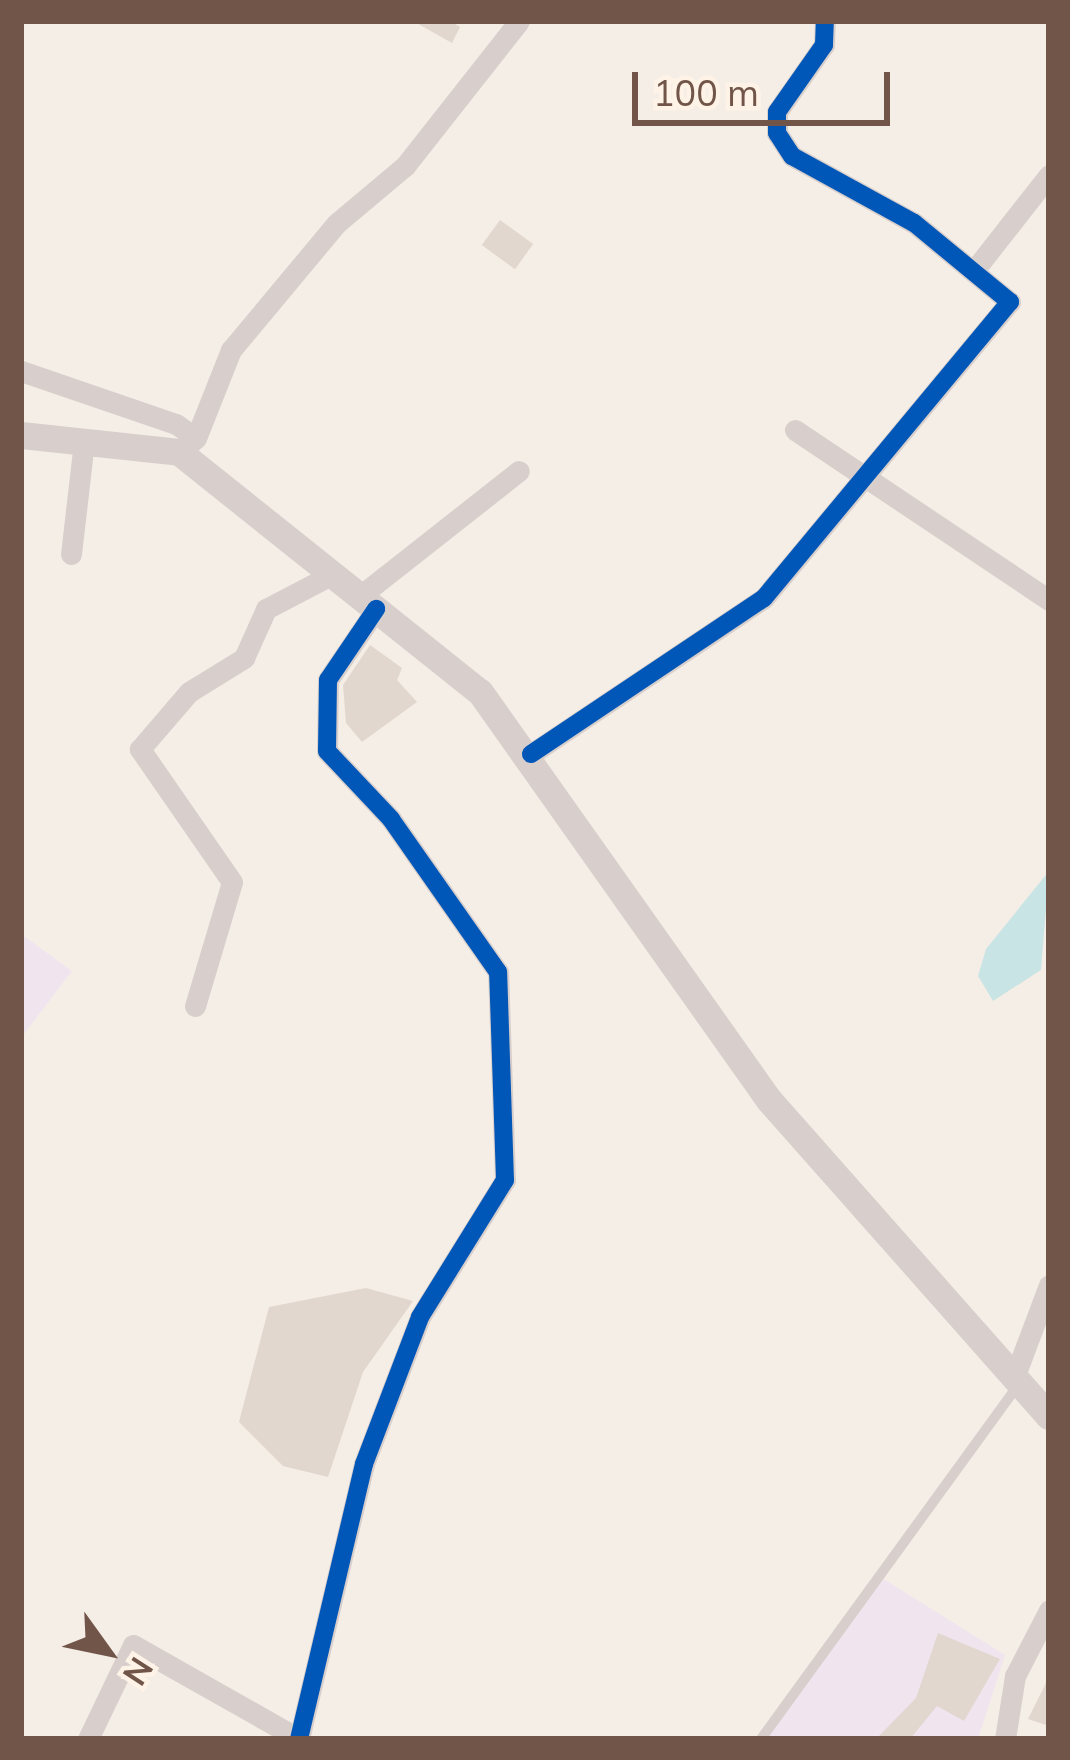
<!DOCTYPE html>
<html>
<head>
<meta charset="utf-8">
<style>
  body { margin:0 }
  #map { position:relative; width:1070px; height:1760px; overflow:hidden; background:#f5eee6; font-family:Mulish,sans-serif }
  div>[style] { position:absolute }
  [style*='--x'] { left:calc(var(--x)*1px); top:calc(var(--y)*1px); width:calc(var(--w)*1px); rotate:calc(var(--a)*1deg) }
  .education>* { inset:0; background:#f0e5ef }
  .water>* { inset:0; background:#c9e4e4 }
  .building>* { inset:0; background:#e1d7ce; transform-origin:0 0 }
  .lane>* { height:10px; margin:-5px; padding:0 5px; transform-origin:5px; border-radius:5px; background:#d8cfcc }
  .street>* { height:21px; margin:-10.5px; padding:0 10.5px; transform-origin:10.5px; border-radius:10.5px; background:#d8cfcc }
  .secondary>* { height:27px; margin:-13.5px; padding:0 13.5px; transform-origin:13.5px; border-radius:13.5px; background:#d8cfcc }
  .cycleway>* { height:18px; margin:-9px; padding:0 9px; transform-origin:9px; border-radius:9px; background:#0057b8 }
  span { translate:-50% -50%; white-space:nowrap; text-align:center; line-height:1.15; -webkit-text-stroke:12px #fef3e6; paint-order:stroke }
  .frame { position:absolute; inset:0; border:24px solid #715549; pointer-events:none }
  .north { position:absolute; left:48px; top:1592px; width:120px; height:120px; -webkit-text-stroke:9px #fef3e6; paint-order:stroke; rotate:123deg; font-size:33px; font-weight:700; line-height:48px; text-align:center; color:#715549 }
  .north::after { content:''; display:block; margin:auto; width:42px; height:54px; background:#715549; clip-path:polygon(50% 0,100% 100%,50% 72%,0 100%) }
  .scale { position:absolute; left:632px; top:72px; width:258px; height:54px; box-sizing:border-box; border:6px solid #715549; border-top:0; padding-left:15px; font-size:36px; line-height:42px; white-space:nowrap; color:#715549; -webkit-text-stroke:9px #fef3e6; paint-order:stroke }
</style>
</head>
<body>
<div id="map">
  <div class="education">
    <div style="clip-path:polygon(21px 934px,72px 971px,21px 1038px)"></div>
    <div style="clip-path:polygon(882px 1578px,1005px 1655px,978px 1739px,765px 1739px)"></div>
  </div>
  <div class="water">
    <div style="clip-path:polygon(1049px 871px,1041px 970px,993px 1001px,978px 976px,986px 949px)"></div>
  </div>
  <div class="building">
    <div style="clip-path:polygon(413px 21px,450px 21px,460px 27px,452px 43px)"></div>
    <div style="left:500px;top:220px;width:41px;height:31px;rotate:36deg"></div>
    <div style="clip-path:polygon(370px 645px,402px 668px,397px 680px,417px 702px,362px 742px,346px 723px,343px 685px)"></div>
    <div style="clip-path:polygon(366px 1288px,413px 1301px,363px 1372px,328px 1477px,283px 1466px,239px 1422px,269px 1307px)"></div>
    <div style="clip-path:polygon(938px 1633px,1000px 1659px,964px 1721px,937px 1706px,910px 1739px,876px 1739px,916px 1698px)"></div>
    <div style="clip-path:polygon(1049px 1677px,1049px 1726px,1028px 1719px)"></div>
  </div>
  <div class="lane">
    <div style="--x:761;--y:1739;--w:436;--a:-54"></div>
  </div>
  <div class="street">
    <div style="--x:976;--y:268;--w:118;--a:-51.9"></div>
    <div style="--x:21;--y:371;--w:164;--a:18.9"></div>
    <div style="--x:176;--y:424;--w:24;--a:35"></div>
    <div style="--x:196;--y:438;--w:9;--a:139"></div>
    <div style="--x:795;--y:430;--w:306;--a:33.8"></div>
    <div style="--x:196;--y:438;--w:95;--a:-68.3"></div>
    <div style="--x:231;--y:350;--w:165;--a:-50.2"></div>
    <div style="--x:337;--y:223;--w:89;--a:-40"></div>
    <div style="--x:405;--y:166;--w:184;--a:-51.8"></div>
    <div style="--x:71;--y:554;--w:113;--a:-83.4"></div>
    <div style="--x:360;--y:596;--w:202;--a:-38.2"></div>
    <div style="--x:531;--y:754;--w:280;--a:-33.8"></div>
    <div style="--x:764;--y:598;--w:385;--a:-50.3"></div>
    <div style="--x:1010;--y:302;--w:124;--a:-140.5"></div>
    <div style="--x:914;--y:223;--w:139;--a:-151.2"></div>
    <div style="--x:792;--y:156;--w:27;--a:-123"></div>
    <div style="--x:777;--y:133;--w:21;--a:-90"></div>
    <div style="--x:777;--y:112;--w:82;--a:-55"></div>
    <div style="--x:824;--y:45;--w:24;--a:-88"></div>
    <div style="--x:195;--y:1006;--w:129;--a:-73.4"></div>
    <div style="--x:232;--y:882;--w:162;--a:-124.7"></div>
    <div style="--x:140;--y:749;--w:75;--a:-49.3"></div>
    <div style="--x:189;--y:692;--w:65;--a:-31.7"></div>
    <div style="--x:244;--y:658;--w:54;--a:-65.8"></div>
    <div style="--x:266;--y:609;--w:76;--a:-27.6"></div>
    <div style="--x:1014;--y:1378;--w:99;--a:-69.4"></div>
    <div style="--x:88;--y:1739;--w:104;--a:-64.4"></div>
    <div style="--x:133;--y:1645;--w:191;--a:29.5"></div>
    <div style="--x:299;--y:1739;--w:283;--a:-76.7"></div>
    <div style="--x:364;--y:1464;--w:157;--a:-69.1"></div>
    <div style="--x:420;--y:1317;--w:161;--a:-58.2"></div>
    <div style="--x:505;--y:1180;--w:208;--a:-91.9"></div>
    <div style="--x:498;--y:972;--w:187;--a:-125"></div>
    <div style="--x:391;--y:819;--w:93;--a:-133.3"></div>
    <div style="--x:327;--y:751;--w:71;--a:-89.2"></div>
    <div style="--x:328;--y:680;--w:86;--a:-55.9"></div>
    <div style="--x:1005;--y:1739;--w:64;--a:-81"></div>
    <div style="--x:1015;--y:1676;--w:74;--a:-62.7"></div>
  </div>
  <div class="secondary">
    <div style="--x:21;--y:435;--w:159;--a:6.1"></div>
    <div style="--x:179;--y:452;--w:385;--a:38.6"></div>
    <div style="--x:480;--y:692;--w:500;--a:54.7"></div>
    <div style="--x:769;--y:1100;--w:422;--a:48.5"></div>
  </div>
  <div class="cycleway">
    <div style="--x:531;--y:754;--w:280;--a:-33.8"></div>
    <div style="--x:764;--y:598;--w:385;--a:-50.3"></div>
    <div style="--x:1010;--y:302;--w:124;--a:-140.5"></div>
    <div style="--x:914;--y:223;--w:139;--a:-151.2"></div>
    <div style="--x:792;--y:156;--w:27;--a:-123"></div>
    <div style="--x:777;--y:133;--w:21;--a:-90"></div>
    <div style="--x:777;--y:112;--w:82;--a:-55"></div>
    <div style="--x:824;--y:45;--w:24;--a:-88"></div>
    <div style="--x:299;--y:1739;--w:283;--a:-76.7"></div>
    <div style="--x:364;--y:1464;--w:157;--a:-69.1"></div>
    <div style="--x:420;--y:1317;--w:161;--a:-58.2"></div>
    <div style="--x:505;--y:1180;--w:208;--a:-91.9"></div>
    <div style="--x:498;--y:972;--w:187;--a:-125"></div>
    <div style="--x:391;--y:819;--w:93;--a:-133.3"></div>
    <div style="--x:327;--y:751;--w:71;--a:-89.2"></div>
    <div style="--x:328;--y:680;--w:86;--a:-55.9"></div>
  </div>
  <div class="frame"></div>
  <div class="north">N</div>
  <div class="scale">100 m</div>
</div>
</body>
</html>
